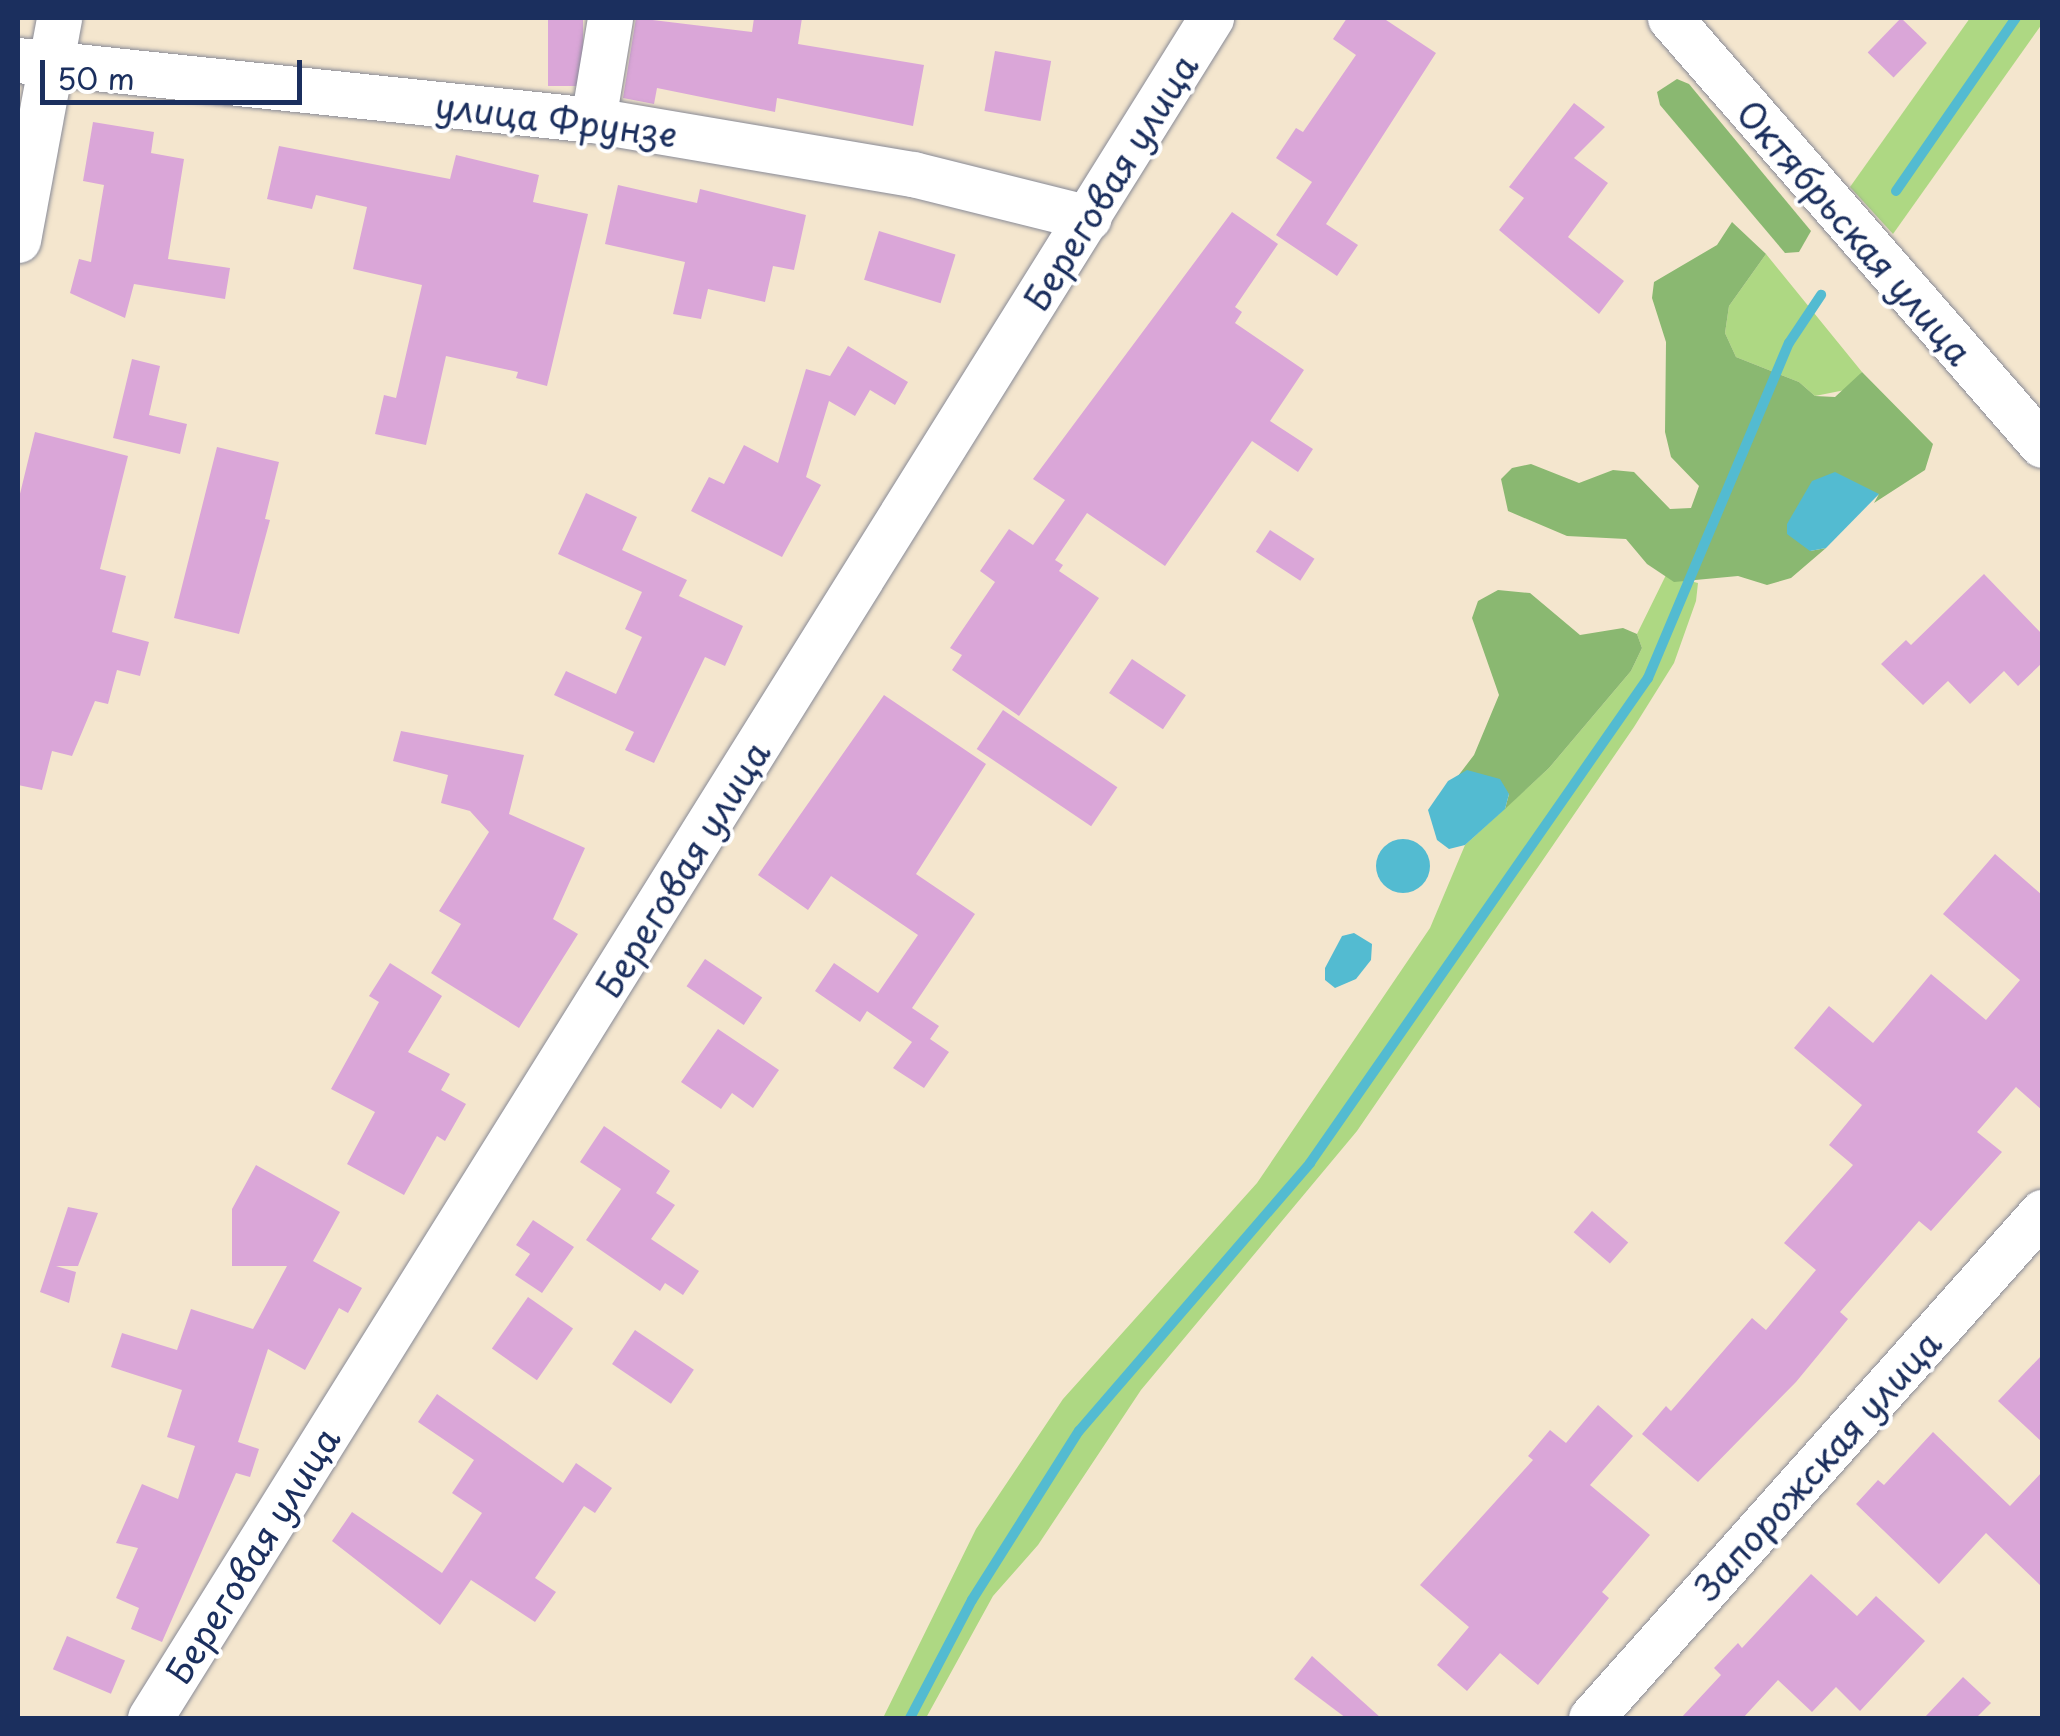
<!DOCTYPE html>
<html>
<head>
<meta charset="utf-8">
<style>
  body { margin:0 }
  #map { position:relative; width:2060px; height:1736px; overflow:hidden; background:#f4e6ce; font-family:"Playpen Sans",sans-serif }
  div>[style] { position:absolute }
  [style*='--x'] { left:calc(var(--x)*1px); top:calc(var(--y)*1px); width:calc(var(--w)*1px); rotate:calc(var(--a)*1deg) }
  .green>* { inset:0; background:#aed883 }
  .forest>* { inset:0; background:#8ab871 }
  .water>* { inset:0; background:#53bbd1 }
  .round { border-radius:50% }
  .stream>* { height:10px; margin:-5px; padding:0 5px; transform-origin:5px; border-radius:5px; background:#53bbd1 }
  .building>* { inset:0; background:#daa6d8; transform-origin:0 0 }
  .roads { filter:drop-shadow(0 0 2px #888a96) drop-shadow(0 0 2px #888a96) }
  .minor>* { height:45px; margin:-22.5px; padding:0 22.5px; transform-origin:22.5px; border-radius:22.5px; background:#fff }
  span { translate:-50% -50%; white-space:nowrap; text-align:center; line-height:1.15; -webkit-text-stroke:8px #fff; paint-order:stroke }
  .street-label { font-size:35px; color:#1b2f5e }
  .frame { position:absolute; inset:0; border:20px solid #1b2f5e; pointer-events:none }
  .scale { position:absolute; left:40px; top:60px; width:262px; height:45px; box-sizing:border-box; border:5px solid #1b2f5e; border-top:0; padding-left:12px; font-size:30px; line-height:35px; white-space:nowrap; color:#1b2f5e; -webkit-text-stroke:8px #fff; paint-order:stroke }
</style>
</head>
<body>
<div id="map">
  <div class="green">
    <div style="clip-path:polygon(1970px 18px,2042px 18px,2042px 24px,1893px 234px,1850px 187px)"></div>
    <div style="clip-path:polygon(1766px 254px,1862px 372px,1850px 389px,1815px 396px,1799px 382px,1736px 357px,1725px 333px,1729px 306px)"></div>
    <div style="clip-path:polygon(1666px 575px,1698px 583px,1696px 601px,1674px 663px,1634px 727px,1357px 1131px,1141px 1390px,1038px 1545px,993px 1596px,926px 1718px,883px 1718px,976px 1529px,1063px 1399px,1257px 1183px,1430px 928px,1465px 845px,1549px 768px,1631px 671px,1642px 648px,1637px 634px)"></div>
  </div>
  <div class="forest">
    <div style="clip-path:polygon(1677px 79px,1689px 84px,1811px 231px,1799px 252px,1785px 253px,1660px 105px,1657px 92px)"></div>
    <div style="clip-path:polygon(1732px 222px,1766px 254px,1729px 306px,1725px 333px,1736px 357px,1799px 382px,1815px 396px,1835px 397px,1862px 372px,1933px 444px,1925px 470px,1874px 503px,1879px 494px,1810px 551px,1826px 548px,1791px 578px,1767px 585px,1738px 576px,1674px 582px,1647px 564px,1626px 539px,1567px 536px,1508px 511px,1501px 479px,1512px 468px,1531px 464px,1579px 483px,1613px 470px,1634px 472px,1670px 509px,1691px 508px,1699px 486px,1671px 457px,1665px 432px,1666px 342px,1652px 298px,1654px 282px,1717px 245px)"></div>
    <div style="clip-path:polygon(1498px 590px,1530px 593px,1580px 635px,1623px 628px,1637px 634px,1642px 648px,1631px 671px,1549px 768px,1505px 809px,1509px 794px,1458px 776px,1474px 755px,1499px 695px,1472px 618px,1478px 601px)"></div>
  </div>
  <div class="water">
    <div style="clip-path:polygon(1835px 472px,1879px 494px,1826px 548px,1810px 551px,1787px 534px,1787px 524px,1812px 481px)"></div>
    <div style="clip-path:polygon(1467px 770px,1500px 779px,1509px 794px,1505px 809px,1465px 845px,1449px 849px,1437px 840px,1428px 810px,1448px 781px)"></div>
    <div class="round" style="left:1376px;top:839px;width:54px;height:54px"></div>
    <div style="clip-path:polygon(1354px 933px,1372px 944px,1371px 960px,1356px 979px,1335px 988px,1325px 980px,1325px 968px,1342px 936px)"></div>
  </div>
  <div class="stream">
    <div style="--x:1896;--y:191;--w:211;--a:-55.3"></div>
    <div style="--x:910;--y:1718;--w:133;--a:-62.3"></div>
    <div style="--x:972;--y:1600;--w:200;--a:-57.7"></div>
    <div style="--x:1079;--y:1431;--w:354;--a:-49.2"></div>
    <div style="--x:1310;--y:1163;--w:591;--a:-55.13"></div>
    <div style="--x:1648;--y:678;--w:363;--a:-67.2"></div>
    <div style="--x:1789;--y:343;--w:58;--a:-56.3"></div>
  </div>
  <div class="building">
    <div style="left:548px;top:18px;width:35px;height:68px"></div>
    <div style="clip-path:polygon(636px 18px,752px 32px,754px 18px,802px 18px,798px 44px,924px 65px,913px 126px,777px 98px,775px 112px,657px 88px,654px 104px,623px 98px)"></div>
    <div style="clip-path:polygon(1347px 18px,1383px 18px,1436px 53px,1326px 224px,1358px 245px,1337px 276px,1276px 235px,1312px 182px,1276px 158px,1296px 128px,1303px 132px,1356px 55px,1333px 39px)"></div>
    <div style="left:1901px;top:18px;width:36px;height:48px;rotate:44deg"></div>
    <div style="left:995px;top:51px;width:57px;height:61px;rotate:10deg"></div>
    <div style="clip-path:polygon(1574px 103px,1605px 127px,1574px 158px,1608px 183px,1568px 237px,1624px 281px,1599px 314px,1499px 230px,1524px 198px,1509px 187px)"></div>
    <div style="clip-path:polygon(93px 122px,154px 132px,151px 153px,184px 159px,168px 259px,230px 268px,225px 299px,134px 284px,125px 318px,70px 293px,79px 259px,91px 262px,104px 185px,83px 181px)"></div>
    <div style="clip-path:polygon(279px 146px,450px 179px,456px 155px,539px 175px,533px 202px,588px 214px,547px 386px,516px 378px,518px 372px,446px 356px,426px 445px,375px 434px,384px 395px,396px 398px,422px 285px,353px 269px,367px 207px,316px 195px,312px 209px,267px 199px)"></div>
    <div style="clip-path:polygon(618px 185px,697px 203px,700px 189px,806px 215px,794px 270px,773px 266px,765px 302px,708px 289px,701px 319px,673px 314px,685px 262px,605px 244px)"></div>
    <div style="clip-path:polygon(1232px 212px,1278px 244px,1235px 307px,1242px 312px,1235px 323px,1304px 370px,1270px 421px,1313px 449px,1298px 472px,1252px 441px,1165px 566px,1087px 513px,1055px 560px,1063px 565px,1059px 571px,1099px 598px,1019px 716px,952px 670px,962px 655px,950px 648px,995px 582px,980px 571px,1009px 529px,1033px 545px,1065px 500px,1033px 479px)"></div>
    <div style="left:879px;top:231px;width:80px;height:51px;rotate:17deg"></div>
    <div style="clip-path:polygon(848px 346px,908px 382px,895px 405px,870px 390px,855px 416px,829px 401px,806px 477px,821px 485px,782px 557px,691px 511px,709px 477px,724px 484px,744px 445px,778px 463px,806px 369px,830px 376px)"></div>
    <div style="clip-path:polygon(132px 359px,160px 366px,149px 415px,187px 424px,180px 454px,113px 438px)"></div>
    <div style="clip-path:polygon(35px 432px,128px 456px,100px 569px,126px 576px,112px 632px,149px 642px,140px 676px,117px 670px,108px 704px,95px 701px,72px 756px,52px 751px,42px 790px,18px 785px,18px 502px)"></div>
    <div style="clip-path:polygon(217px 447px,279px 462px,265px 519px,270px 520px,239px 634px,174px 618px)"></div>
    <div style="clip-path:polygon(586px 493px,637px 517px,622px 550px,687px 580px,679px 596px,743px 626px,725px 666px,705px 657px,654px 763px,625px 750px,634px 732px,554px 695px,566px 671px,616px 694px,642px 637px,625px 629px,642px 592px,558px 554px)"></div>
    <div style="left:1270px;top:530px;width:53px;height:26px;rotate:33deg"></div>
    <div style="clip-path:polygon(1984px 574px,2042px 634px,2042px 663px,2018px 686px,2004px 671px,1970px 704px,1948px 681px,1923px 705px,1881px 664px,1906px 640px,1911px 645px)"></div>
    <div style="left:1132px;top:659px;width:65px;height:41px;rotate:34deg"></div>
    <div style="clip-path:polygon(884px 695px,986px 764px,916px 874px,975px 914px,912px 1008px,939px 1026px,930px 1039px,949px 1052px,924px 1088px,893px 1068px,912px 1042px,867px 1011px,860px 1022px,815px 991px,834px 963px,878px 993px,918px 935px,831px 876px,808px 910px,758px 875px)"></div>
    <div style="left:1003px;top:710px;width:138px;height:47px;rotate:34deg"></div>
    <div style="clip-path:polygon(401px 731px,524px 755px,509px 814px,585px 848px,553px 919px,578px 934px,519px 1028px,431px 973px,461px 924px,439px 911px,489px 832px,470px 811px,441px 803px,448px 775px,393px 761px)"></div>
    <div style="clip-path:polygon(1995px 854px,2042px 895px,2042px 1110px,2016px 1087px,1977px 1132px,2002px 1152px,1931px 1231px,1919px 1221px,1840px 1312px,1848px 1319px,1796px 1382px,1698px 1482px,1642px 1434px,1666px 1406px,1671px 1411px,1752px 1318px,1766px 1330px,1816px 1270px,1784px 1243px,1853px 1165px,1829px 1145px,1862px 1105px,1794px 1048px,1829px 1006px,1873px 1043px,1931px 974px,1986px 1020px,2020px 980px,1943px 914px)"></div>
    <div style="left:705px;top:959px;width:69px;height:33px;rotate:34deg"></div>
    <div style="clip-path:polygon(390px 963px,442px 996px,408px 1052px,450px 1074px,441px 1090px,466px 1104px,445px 1141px,437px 1136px,404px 1195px,347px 1164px,375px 1112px,331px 1089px,379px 1002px,369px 996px)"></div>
    <div style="clip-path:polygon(718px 1029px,779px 1070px,753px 1108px,732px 1093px,721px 1109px,681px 1082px)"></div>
    <div style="clip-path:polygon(604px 1126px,670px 1171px,656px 1193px,675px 1205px,651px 1239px,699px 1271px,683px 1295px,665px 1283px,660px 1291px,586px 1240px,621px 1189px,580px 1162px)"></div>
    <div style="clip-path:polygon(256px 1165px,340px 1212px,313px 1261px,362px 1288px,348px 1313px,339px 1308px,305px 1370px,268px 1349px,238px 1442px,259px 1449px,250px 1477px,236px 1473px,162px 1642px,131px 1629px,139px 1608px,116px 1598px,138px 1548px,116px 1543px,142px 1484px,178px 1499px,195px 1446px,167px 1437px,182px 1390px,111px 1367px,122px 1333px,177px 1350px,191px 1309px,253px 1329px,287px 1266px,232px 1266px,232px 1209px)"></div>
    <div style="clip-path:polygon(68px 1207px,98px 1213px,78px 1266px,56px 1266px,76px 1272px,69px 1303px,40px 1292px)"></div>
    <div style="left:1592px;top:1211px;width:48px;height:28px;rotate:41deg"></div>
    <div style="clip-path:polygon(533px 1220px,574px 1247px,542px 1293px,515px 1275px,530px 1254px,516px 1245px)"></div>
    <div style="left:528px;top:1297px;width:55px;height:63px;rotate:35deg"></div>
    <div style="left:635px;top:1330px;width:71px;height:41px;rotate:34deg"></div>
    <div style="clip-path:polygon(2042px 1355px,2042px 1442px,1998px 1401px)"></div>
    <div style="clip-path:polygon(437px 1394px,563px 1483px,576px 1463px,612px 1488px,595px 1513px,584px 1506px,535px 1578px,556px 1592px,535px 1622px,471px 1580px,440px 1625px,332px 1541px,352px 1512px,442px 1573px,482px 1513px,452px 1493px,474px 1460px,418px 1422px)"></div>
    <div style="clip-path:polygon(1598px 1405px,1633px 1436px,1590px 1485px,1650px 1535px,1602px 1592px,1609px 1598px,1538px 1685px,1500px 1653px,1467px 1691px,1437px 1665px,1469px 1627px,1420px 1585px,1533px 1460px,1528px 1456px,1550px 1430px,1566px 1443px)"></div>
    <div style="clip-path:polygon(1933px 1432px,2010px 1506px,2042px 1472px,2042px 1587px,1986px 1533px,1939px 1584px,1856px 1504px,1878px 1480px,1884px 1485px)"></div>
    <div style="clip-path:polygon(1811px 1574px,1857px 1616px,1876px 1596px,1925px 1641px,1860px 1711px,1836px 1687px,1812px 1712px,1778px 1680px,1743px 1718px,1681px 1718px,1721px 1675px,1714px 1668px,1738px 1643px,1742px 1648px)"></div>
    <div style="left:67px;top:1636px;width:63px;height:36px;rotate:23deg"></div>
    <div style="clip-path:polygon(1312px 1656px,1381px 1718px,1346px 1718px,1294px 1679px)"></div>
    <div style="clip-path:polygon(1963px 1677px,1991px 1703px,1976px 1718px,1924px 1718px)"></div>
  </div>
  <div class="roads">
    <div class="minor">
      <div style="--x:1670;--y:18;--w:566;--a:48.94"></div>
      <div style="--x:18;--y:60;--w:578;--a:5.96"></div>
      <div style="--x:593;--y:120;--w:325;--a:9.6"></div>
      <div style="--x:913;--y:174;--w:181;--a:14"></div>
      <div style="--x:593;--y:120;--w:103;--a:-80.5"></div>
      <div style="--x:18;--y:240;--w:226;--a:-79.5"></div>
      <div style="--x:150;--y:1718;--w:2004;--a:-58.03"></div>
      <div style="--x:1591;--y:1718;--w:678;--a:-48.29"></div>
    </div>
  </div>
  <div class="street-label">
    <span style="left:556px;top:119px;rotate:7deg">улица Фрунзе</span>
    <span style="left:1110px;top:182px;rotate:-58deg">Береговая улица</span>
    <span style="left:1855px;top:232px;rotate:49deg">Октябрьская улица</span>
    <span style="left:682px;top:869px;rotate:-58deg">Береговая улица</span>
    <span style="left:1817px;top:1465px;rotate:-48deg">Запорожская улица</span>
    <span style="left:252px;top:1555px;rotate:-58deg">Береговая улица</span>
  </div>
  <div class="frame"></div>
  <div class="scale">50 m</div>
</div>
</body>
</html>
